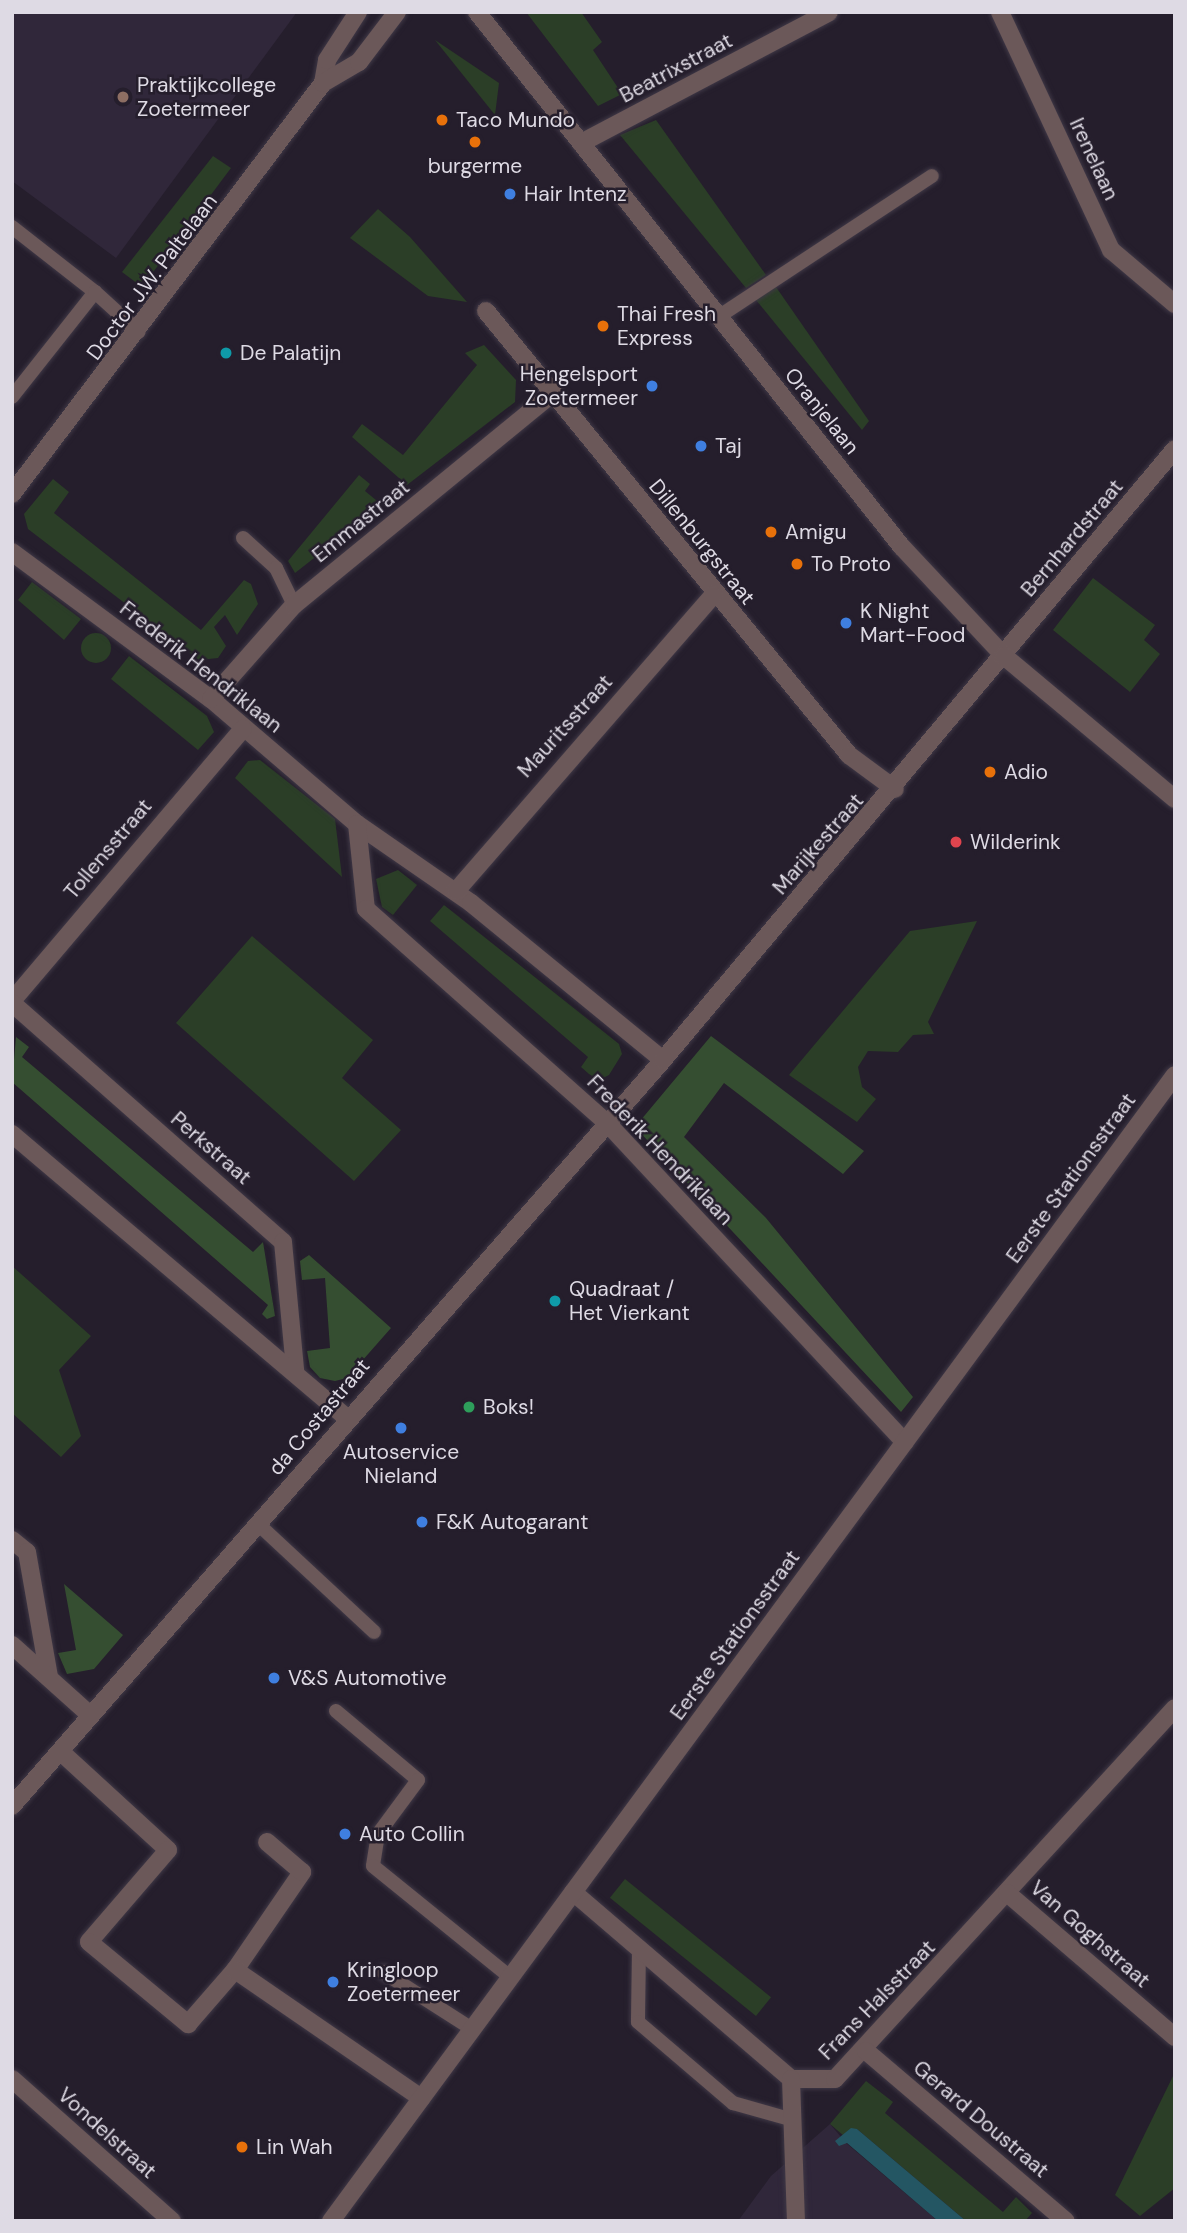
<!DOCTYPE html>
<html>
<head>
<meta charset="utf-8">
<style>
  body { margin:0 }
  #map { position:relative; width:1187px; height:2233px; overflow:hidden; background:#251e2c; font-family:"DM Sans",sans-serif }
  div>[style] { position:absolute }
  [style*='--x'] { left:calc(var(--x)*1px); top:calc(var(--y)*1px); width:calc(var(--w)*1px); rotate:calc(var(--a)*1deg) }
  .built>* { inset:0; background:#30273a }
  .green>* { inset:0; background:#2b3e27; transform-origin:0 0 }
  .round { border-radius:50% }
  .forest>* { inset:0; background:#354e31 }
  .water>* { inset:0; background:#245663 }
  .roads { filter:drop-shadow(0 0 2px #3f3846) drop-shadow(0 0 2px #3f3846) }
  .service>* { height:14px; margin:-7px; padding:0 7px; transform-origin:7px; border-radius:7px; background:#6b5859 }
  .minor>* { height:18px; margin:-9px; padding:0 9px; transform-origin:9px; border-radius:9px; background:#6b5859 }
  .tertiary>* { height:18px; margin:-9px; padding:0 9px; transform-origin:9px; border-radius:9px; background:#6b5859 }
  .dots>* { width:19px; height:19px; translate:-50% -50%; box-sizing:border-box; border:4px solid #251e2c; border-radius:50% }
  span { translate:-50% -50%; white-space:nowrap; text-align:center; line-height:1.15; -webkit-text-stroke:5px #251e2c; paint-order:stroke }
  .street-label { font-size:21px; color:#dedae4 }
  .poi-label { font-size:21px; color:#dedae4 }
  .left { translate:0 -50%; text-align:left }
  .right { translate:-100% -50%; text-align:right }
  .frame { position:absolute; inset:0; border:14px solid #dedae4; pointer-events:none }
</style>
</head>
<body>
<div id="map">
  <div class="built">
    <div style="clip-path:polygon(12px 12px,297px 12px,116px 258px,12px 181px)"></div>
    <div style="clip-path:polygon(830px 2124px,846px 2143px,938px 2221px,738px 2221px,771px 2176px)"></div>
  </div>
  <div class="green">
    <div style="clip-path:polygon(526px 12px,581px 12px,602px 42px,593px 50px,622px 94px,598px 106px)"></div>
    <div style="clip-path:polygon(435px 40px,499px 83px,495px 115px)"></div>
    <div style="clip-path:polygon(656px 120px,766px 275px,746px 288px,620px 135px)"></div>
    <div style="clip-path:polygon(213px 156px,231px 168px,142px 287px,122px 272px)"></div>
    <div style="clip-path:polygon(378px 209px,410px 237px,467px 302px,428px 296px,350px 238px)"></div>
    <div style="clip-path:polygon(776px 287px,869px 421px,862px 430px,756px 300px)"></div>
    <div style="clip-path:polygon(484px 345px,516px 380px,515px 402px,407px 485px,352px 437px,362px 424px,403px 455px,477px 365px,465px 353px)"></div>
    <div style="clip-path:polygon(359px 475px,370px 484px,365px 491px,382px 505px,295px 573px,288px 561px)"></div>
    <div style="clip-path:polygon(53px 479px,69px 492px,54px 513px,201px 630px,244px 580px,251px 584px,258px 604px,237px 635px,225px 615px,214px 627px,226px 646px,218px 658px,199px 660px,28px 529px,24px 514px)"></div>
    <div style="clip-path:polygon(1093px 578px,1155px 625px,1144px 640px,1160px 654px,1130px 692px,1053px 630px)"></div>
    <div style="clip-path:polygon(32px 582px,81px 619px,64px 640px,18px 600px)"></div>
    <div class="round" style="left:81px;top:633px;width:30px;height:30px"></div>
    <div style="clip-path:polygon(129px 656px,207px 716px,214px 732px,198px 750px,111px 679px)"></div>
    <div style="clip-path:polygon(260px 760px,335px 819px,342px 877px,235px 778px,248px 761px)"></div>
    <div style="clip-path:polygon(398px 870px,417px 885px,393px 915px,382px 907px,376px 879px)"></div>
    <div style="clip-path:polygon(444px 905px,619px 1044px,622px 1054px,609px 1075px,599px 1080px,589px 1074px,581px 1067px,588px 1057px,430px 921px)"></div>
    <div style="clip-path:polygon(977px 921px,928px 1022px,934px 1034px,913px 1035px,898px 1052px,868px 1051px,858px 1067px,862px 1087px,876px 1099px,857px 1122px,789px 1075px,910px 931px)"></div>
    <div style="clip-path:polygon(252px 936px,373px 1040px,342px 1078px,401px 1130px,354px 1181px,176px 1023px)"></div>
    <div style="clip-path:polygon(12px 1266px,91px 1336px,59px 1370px,81px 1436px,61px 1457px,12px 1413px)"></div>
    <div style="left:625px;top:1879px;width:188px;height:24px;rotate:39deg"></div>
    <div style="clip-path:polygon(1175px 2072px,1175px 2188px,1140px 2216px,1115px 2195px)"></div>
    <div style="clip-path:polygon(866px 2081px,893px 2102px,885px 2113px,1003px 2212px,1016px 2197px,1032px 2213px,1025px 2221px,966px 2221px,857px 2129px,844px 2136px,830px 2124px)"></div>
  </div>
  <div class="forest">
    <div style="clip-path:polygon(711px 1036px,864px 1151px,843px 1174px,724px 1083px,684px 1137px,766px 1218px,913px 1397px,901px 1412px,635px 1127px)"></div>
    <div style="clip-path:polygon(16px 1037px,29px 1047px,22px 1057px,253px 1252px,263px 1242px,275px 1316px,267px 1319px,262px 1314px,268px 1305px,12px 1082px)"></div>
    <div style="clip-path:polygon(309px 1255px,391px 1328px,347px 1378px,335px 1381px,320px 1378px,310px 1367px,307px 1351px,330px 1348px,325px 1278px,302px 1280px,300px 1261px)"></div>
    <div style="clip-path:polygon(64px 1584px,123px 1635px,94px 1669px,67px 1674px,58px 1653px,76px 1650px)"></div>
  </div>
  <div class="water">
    <div style="clip-path:polygon(851px 2128px,857px 2129px,966px 2221px,938px 2221px,847px 2143px,839px 2146px,835px 2141px)"></div>
  </div>
  <div class="roads">
    <div class="service">
      <div style="--x:12;--y:227;--w:105;--a:38.1"></div>
      <div style="--x:718;--y:317;--w:256;--a:-33.4"></div>
      <div style="--x:12;--y:397;--w:134;--a:-51.7"></div>
      <div style="--x:95;--y:292;--w:59;--a:42.3"></div>
      <div style="--x:243;--y:538;--w:45;--a:42.3"></div>
      <div style="--x:276;--y:568;--w:41;--a:64.1"></div>
      <div style="--x:259;--y:1525;--w:157;--a:42.9"></div>
      <div style="--x:336;--y:1711;--w:107;--a:40.1"></div>
      <div style="--x:418;--y:1780;--w:67;--a:126.5"></div>
      <div style="--x:378;--y:1834;--w:32;--a:99"></div>
      <div style="--x:373;--y:1866;--w:176;--a:39"></div>
      <div style="--x:639;--y:1948;--w:74;--a:90.8"></div>
      <div style="--x:638;--y:2022;--w:125;--a:40.5"></div>
      <div style="--x:733;--y:2103;--w:62;--a:15.8"></div>
      <div style="--x:383;--y:1972;--w:106;--a:32.6"></div>
    </div>
    <div class="minor">
      <div style="--x:1000;--y:12;--w:263;--a:65"></div>
      <div style="--x:1111;--y:250;--w:84;--a:40.2"></div>
      <div style="--x:581;--y:143;--w:280;--a:-27.8"></div>
      <div style="--x:486;--y:311;--w:574;--a:50.73"></div>
      <div style="--x:849;--y:755;--w:57;--a:36.5"></div>
      <div style="--x:12;--y:552;--w:247;--a:36.5"></div>
      <div style="--x:211;--y:699;--w:192;--a:40.6"></div>
      <div style="--x:357;--y:824;--w:139;--a:34.7"></div>
      <div style="--x:471;--y:903;--w:248;--a:39.3"></div>
      <div style="--x:211;--y:699;--w:125;--a:-48.6"></div>
      <div style="--x:294;--y:605;--w:335;--a:-39.3"></div>
      <div style="--x:357;--y:824;--w:85;--a:84"></div>
      <div style="--x:366;--y:909;--w:324;--a:41.6"></div>
      <div style="--x:608;--y:1124;--w:435;--a:47"></div>
      <div style="--x:456;--y:891;--w:392;--a:-49"></div>
      <div style="--x:12;--y:1001;--w:357;--a:-49.7"></div>
      <div style="--x:12;--y:1003;--w:361;--a:41.4"></div>
      <div style="--x:283;--y:1242;--w:129;--a:84.6"></div>
      <div style="--x:12;--y:1134;--w:439;--a:40.3"></div>
      <div style="--x:12;--y:1540;--w:19;--a:39"></div>
      <div style="--x:27;--y:1552;--w:127;--a:80"></div>
      <div style="--x:12;--y:1645;--w:106;--a:41.9"></div>
      <div style="--x:61;--y:1752;--w:145;--a:42.5"></div>
      <div style="--x:168;--y:1850;--w:121;--a:130.7"></div>
      <div style="--x:89;--y:1942;--w:129;--a:39.6"></div>
      <div style="--x:188;--y:2024;--w:72;--a:-49"></div>
      <div style="--x:235;--y:1970;--w:119;--a:-55.6"></div>
      <div style="--x:302;--y:1872;--w:46;--a:-139.4"></div>
      <div style="--x:12;--y:1806;--w:990;--a:-48.89"></div>
      <div style="--x:663;--y:1060;--w:797;--a:-50.04"></div>
      <div style="--x:573;--y:1892;--w:287;--a:40.6"></div>
      <div style="--x:791;--y:2079;--w:44;--a:0"></div>
      <div style="--x:835;--y:2079;--w:503;--a:-47.5"></div>
      <div style="--x:1007;--y:1893;--w:221;--a:40.6"></div>
      <div style="--x:235;--y:1970;--w:226;--a:34.5"></div>
      <div style="--x:866;--y:2051;--w:262;--a:40.4"></div>
      <div style="--x:12;--y:2079;--w:214;--a:41.6"></div>
      <div style="--x:791;--y:2079;--w:142;--a:88"></div>
      <div style="--x:331;--y:2221;--w:1423;--a:-53.63"></div>
    </div>
    <div class="tertiary">
      <div style="--x:477;--y:12;--w:683;--a:51.54"></div>
      <div style="--x:902;--y:547;--w:149;--a:46.9"></div>
      <div style="--x:1004;--y:656;--w:223;--a:39.9"></div>
      <div style="--x:323;--y:83;--w:23;--a:-80"></div>
      <div style="--x:327;--y:60;--w:57;--a:-57.1"></div>
      <div style="--x:12;--y:494;--w:515;--a:-52.89"></div>
      <div style="--x:323;--y:83;--w:42;--a:-30.3"></div>
      <div style="--x:359;--y:62;--w:63;--a:-52.8"></div>
    </div>
  </div>
  <div class="dots">
    <div style="left:123px;top:97px;background:#8d6e63"></div>
    <div style="left:442px;top:120px;background:#e8710a"></div>
    <div style="left:475px;top:142px;background:#e8710a"></div>
    <div style="left:510px;top:194px;background:#3f7fe0"></div>
    <div style="left:603px;top:326px;background:#e8710a"></div>
    <div style="left:226px;top:353px;background:#0f9aa8"></div>
    <div style="left:652px;top:386px;background:#3f7fe0"></div>
    <div style="left:701px;top:446px;background:#3f7fe0"></div>
    <div style="left:771px;top:532px;background:#e8710a"></div>
    <div style="left:797px;top:564px;background:#e8710a"></div>
    <div style="left:846px;top:623px;background:#3f7fe0"></div>
    <div style="left:990px;top:772px;background:#e8710a"></div>
    <div style="left:956px;top:842px;background:#e0444e"></div>
    <div style="left:555px;top:1301px;background:#0f9aa8"></div>
    <div style="left:469px;top:1407px;background:#2e9e5b"></div>
    <div style="left:401px;top:1428px;background:#3f7fe0"></div>
    <div style="left:422px;top:1522px;background:#3f7fe0"></div>
    <div style="left:274px;top:1678px;background:#3f7fe0"></div>
    <div style="left:345px;top:1834px;background:#3f7fe0"></div>
    <div style="left:333px;top:1982px;background:#3f7fe0"></div>
    <div style="left:242px;top:2147px;background:#e8710a"></div>
  </div>
  <div class="street-label">
    <span style="left:676px;top:68px;rotate:-28deg">Beatrixstraat</span>
    <span style="left:1094px;top:159px;rotate:65deg">Irenelaan</span>
    <span style="left:152px;top:277px;rotate:-53deg">Doctor J.W. Paltelaan</span>
    <span style="left:822px;top:411px;rotate:51deg">Oranjelaan</span>
    <span style="left:361px;top:521px;rotate:-39deg">Emmastraat</span>
    <span style="left:1072px;top:538px;rotate:-50deg">Bernhardstraat</span>
    <span style="left:702px;top:542px;rotate:51deg">Dillenburgstraat</span>
    <span style="left:201px;top:667px;rotate:38deg">Frederik Hendriklaan</span>
    <span style="left:565px;top:726px;rotate:-48deg">Mauritsstraat</span>
    <span style="left:818px;top:844px;rotate:-49deg">Marijkestraat</span>
    <span style="left:108px;top:849px;rotate:-50deg">Tollensstraat</span>
    <span style="left:211px;top:1148px;rotate:41deg">Perkstraat</span>
    <span style="left:660px;top:1150px;rotate:46deg">Frederik Hendriklaan</span>
    <span style="left:1071px;top:1178px;rotate:-54deg">Eerste Stationsstraat</span>
    <span style="left:319px;top:1417px;rotate:-50deg">da Costastraat</span>
    <span style="left:735px;top:1635px;rotate:-54deg">Eerste Stationsstraat</span>
    <span style="left:1090px;top:1934px;rotate:41deg">Van Goghstraat</span>
    <span style="left:877px;top:2000px;rotate:-46deg">Frans Halsstraat</span>
    <span style="left:981px;top:2119px;rotate:40deg">Gerard Doustraat</span>
    <span style="left:107px;top:2133px;rotate:42deg">Vondelstraat</span>
  </div>
  <div class="poi-label">
    <span class="left" style="left:137px;top:97px">Praktijkcollege<br>Zoetermeer</span>
    <span class="left" style="left:456px;top:120px">Taco Mundo</span>
    <span style="left:475px;top:166px">burgerme</span>
    <span class="left" style="left:524px;top:194px">Hair Intenz</span>
    <span class="left" style="left:617px;top:326px">Thai Fresh<br>Express</span>
    <span class="left" style="left:240px;top:353px">De Palatijn</span>
    <span class="right" style="left:638px;top:386px">Hengelsport<br>Zoetermeer</span>
    <span class="left" style="left:715px;top:446px">Taj</span>
    <span class="left" style="left:785px;top:532px">Amigu</span>
    <span class="left" style="left:811px;top:564px">To Proto</span>
    <span class="left" style="left:860px;top:623px">K Night<br>Mart-Food</span>
    <span class="left" style="left:1004px;top:772px">Adio</span>
    <span class="left" style="left:970px;top:842px">Wilderink</span>
    <span class="left" style="left:569px;top:1301px">Quadraat /<br>Het Vierkant</span>
    <span class="left" style="left:483px;top:1407px">Boks!</span>
    <span style="left:401px;top:1464px">Autoservice<br>Nieland</span>
    <span class="left" style="left:436px;top:1522px">F&amp;K Autogarant</span>
    <span class="left" style="left:288px;top:1678px">V&amp;S Automotive</span>
    <span class="left" style="left:359px;top:1834px">Auto Collin</span>
    <span class="left" style="left:347px;top:1982px">Kringloop<br>Zoetermeer</span>
    <span class="left" style="left:256px;top:2147px">Lin Wah</span>
  </div>
  <div class="frame"></div>
</div>
</body>
</html>
